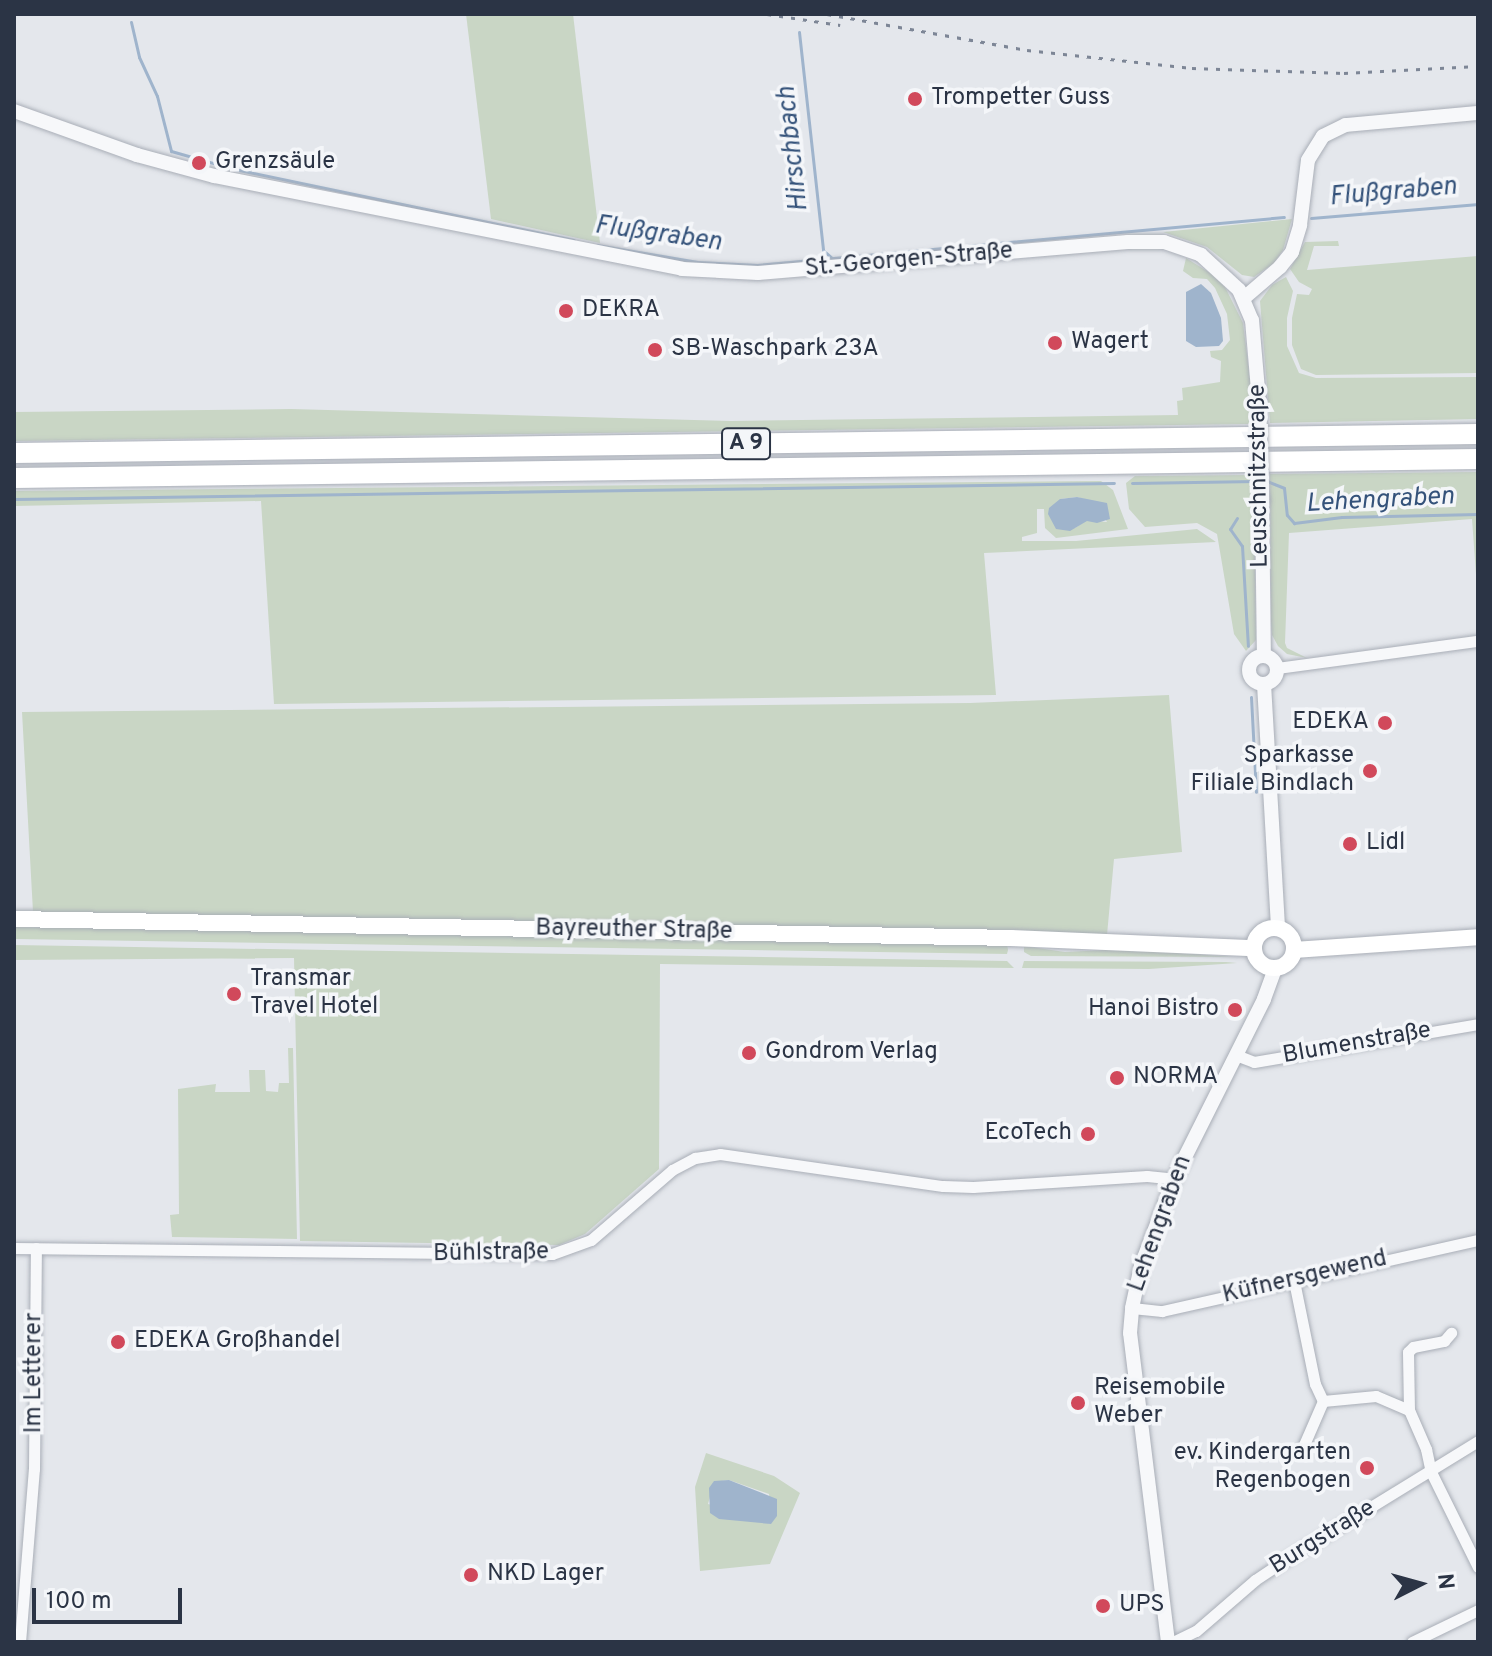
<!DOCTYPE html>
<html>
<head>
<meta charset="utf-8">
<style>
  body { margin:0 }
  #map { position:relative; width:1492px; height:1656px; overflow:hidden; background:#e4e7ec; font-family:Overpass,sans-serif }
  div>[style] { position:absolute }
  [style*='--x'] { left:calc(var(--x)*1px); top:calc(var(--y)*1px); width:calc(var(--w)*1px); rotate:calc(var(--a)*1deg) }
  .green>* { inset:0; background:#c9d6c5 }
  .water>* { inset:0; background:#9fb4cc }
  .stream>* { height:3px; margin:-1.5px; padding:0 1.5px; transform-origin:1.5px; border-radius:1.5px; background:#9fb4cc }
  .roads { filter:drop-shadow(0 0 2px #a9aeb7) drop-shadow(0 0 2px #a9aeb7) }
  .minor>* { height:11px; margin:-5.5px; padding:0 5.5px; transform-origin:5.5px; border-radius:5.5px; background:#f7f8fa }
  .tertiary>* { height:14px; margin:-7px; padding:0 7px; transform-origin:7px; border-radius:7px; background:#f7f8fa }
  .tertiary>.ring { margin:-7px; padding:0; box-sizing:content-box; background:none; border:14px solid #f7f8fa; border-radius:50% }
  .secondary>* { height:16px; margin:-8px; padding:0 8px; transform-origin:8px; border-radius:8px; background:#fff }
  .secondary>.ring { margin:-8px; padding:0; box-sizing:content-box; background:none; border:16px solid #fff; border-radius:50% }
  .motorway>* { height:20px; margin:-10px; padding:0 10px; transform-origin:10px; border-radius:10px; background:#fff }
  .rail>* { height:3px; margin-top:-1.5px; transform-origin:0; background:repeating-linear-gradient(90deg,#7d8696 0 4px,transparent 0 12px) }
  .bridges { filter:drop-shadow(0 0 2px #a9aeb7) drop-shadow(0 0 2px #a9aeb7) }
  .tertiary-bridge>* { height:14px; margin:-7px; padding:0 7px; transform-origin:7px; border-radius:7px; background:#f7f8fa }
  .dots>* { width:22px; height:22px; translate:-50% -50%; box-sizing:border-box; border:4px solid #f4f6f9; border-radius:50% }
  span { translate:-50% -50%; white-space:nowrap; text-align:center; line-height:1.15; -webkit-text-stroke:7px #f4f6f9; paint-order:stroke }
  .shield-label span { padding:2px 6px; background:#f4f6f9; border:2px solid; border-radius:6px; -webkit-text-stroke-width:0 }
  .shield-label { font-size:22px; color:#2b3445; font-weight:700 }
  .poi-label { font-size:24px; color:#2b3445 }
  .left { translate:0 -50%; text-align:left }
  .right { translate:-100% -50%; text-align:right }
  .street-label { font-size:24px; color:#2b3445 }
  .water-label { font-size:26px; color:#34527a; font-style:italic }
  .frame { position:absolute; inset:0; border:16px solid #2b3445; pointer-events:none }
  .north { position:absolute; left:1380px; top:1544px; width:80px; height:80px; -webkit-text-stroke:6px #f4f6f9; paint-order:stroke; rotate:84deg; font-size:22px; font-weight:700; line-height:32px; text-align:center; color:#2b3445 }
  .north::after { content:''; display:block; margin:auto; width:28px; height:36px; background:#2b3445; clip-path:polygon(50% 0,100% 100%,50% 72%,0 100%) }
  .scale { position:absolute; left:32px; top:1588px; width:150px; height:36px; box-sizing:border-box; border:4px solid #2b3445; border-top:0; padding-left:10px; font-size:24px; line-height:28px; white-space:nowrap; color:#2b3445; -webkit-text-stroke:6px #f4f6f9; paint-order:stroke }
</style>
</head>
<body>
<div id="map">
  <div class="green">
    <div style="clip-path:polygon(466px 14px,573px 14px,600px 243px,491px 219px)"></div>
    <div style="clip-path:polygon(1292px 219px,1283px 250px,1274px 263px,1254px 277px,1242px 275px,1207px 247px,1163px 232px)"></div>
    <div style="clip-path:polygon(1338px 241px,1339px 246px,1314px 246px,1307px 270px,1478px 256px,1478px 373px,1316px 375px,1301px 369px,1292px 345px,1292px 318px,1297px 294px,1309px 295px,1312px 289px,1299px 282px,1290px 269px,1305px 242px)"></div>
    <div style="clip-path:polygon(1186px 258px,1210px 273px,1225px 287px,1243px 323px,1252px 395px,1250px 424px,14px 441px,14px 412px,291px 409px,731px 421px,1178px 415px,1177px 401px,1183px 400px,1182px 388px,1220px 382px,1221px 361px,1211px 357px,1210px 351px,1222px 350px,1230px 340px,1227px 314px,1215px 288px,1207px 279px,1193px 278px,1183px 271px)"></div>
    <div style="clip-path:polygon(1286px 277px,1293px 291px,1287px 318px,1287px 346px,1299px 373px,1316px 378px,1478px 377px,1478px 419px,1270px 423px,1260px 301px,1272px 285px)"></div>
    <div style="clip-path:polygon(1478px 472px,1478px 602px,1472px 519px,1289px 533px,1285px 643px,1287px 648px,1307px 658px,1287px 654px,1278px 646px,1272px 635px,1271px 621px,1270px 474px)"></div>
    <div style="clip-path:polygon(1250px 475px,1251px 500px,1254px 500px,1256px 640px,1246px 651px,1234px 634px,1217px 534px,1197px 523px,1145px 527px,1129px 509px,1126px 483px,1135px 476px)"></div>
    <div style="clip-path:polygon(evenodd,1101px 481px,1113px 490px,1128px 529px,1056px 538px,1045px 528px,1044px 509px,1037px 509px,1037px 533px,1022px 537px,1022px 541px,1076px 541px,1197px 529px,1216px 542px,984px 553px,996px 695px,274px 704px,261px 501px,14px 506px,14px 491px,1101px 481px,1077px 497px,1095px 502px,1107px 522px,1087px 520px,1075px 528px,1060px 499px,1077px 497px)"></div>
    <div style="clip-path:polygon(1169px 695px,1182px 852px,1114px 859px,1107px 935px,33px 912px,22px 712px,970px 703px)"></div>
    <div style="clip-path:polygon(14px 927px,1007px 944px,1008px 950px,1007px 954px,14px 939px)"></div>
    <div style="clip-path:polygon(14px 945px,1007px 961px,1014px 968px,660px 964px,659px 1169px,585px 1234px,559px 1245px,300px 1241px,294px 958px,14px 960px)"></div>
    <div style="clip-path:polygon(1024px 946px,1065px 952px,1127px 949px,1233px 957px,1031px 956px,1024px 952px)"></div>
    <div style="clip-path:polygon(1024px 961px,1226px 962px,1237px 963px,1149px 969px,1022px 968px)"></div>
    <div style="clip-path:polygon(288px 1048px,293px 1048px,297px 1239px,172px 1237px,170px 1215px,179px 1214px,178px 1089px,216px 1084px,215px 1092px,250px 1092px,249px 1070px,265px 1070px,266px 1091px,278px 1092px,279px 1083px,289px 1083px)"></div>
    <div style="clip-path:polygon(evenodd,706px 1453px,774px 1476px,800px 1493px,770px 1564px,700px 1571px,695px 1487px,706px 1453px,729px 1480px,769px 1494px,771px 1524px,708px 1504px,714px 1482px,729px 1480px)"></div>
  </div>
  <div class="water">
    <div style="clip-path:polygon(1201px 284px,1211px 293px,1221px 318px,1223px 341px,1219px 346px,1196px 347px,1186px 341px,1186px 292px)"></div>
    <div style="clip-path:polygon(1077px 497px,1107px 503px,1110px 519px,1097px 523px,1087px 521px,1070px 531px,1056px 529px,1048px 514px,1049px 508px,1060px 499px)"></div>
    <div style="clip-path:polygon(729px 1480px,777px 1499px,777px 1516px,771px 1524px,719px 1519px,710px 1513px,709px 1488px,714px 1481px)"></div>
  </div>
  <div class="stream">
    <div style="--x:131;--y:22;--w:36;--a:77"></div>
    <div style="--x:139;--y:57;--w:43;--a:65.2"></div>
    <div style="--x:157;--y:96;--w:57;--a:75.7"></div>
    <div style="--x:171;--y:151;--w:66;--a:15.9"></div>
    <div style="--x:234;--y:169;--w:347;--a:11.8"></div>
    <div style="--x:799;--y:32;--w:219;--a:83.7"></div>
    <div style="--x:823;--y:250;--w:12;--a:42"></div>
    <div style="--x:1311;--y:218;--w:168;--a:-4.8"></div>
    <div style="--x:597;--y:245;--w:102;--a:9.6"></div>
    <div style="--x:698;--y:262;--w:59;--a:2.9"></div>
    <div style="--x:757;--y:265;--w:529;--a:-5.2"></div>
    <div style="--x:1267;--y:481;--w:18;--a:22"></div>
    <div style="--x:1284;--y:488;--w:27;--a:84"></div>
    <div style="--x:1287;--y:515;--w:11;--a:49"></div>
    <div style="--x:1294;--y:523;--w:48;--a:-7.1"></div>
    <div style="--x:1342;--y:517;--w:136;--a:-1.3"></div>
    <div style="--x:1132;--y:483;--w:124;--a:-0.9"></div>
    <div style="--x:14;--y:499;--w:1100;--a:-0.83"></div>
    <div style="--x:1237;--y:518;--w:13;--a:122"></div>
    <div style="--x:1230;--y:529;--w:21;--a:55"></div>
    <div style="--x:1242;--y:546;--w:100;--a:86.6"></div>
    <div style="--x:1251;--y:697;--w:95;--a:87"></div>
  </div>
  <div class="roads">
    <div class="minor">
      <div style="--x:1277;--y:668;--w:203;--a:-7.7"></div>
      <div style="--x:1236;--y:1055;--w:19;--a:21"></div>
      <div style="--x:1254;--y:1062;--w:227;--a:-9.6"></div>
      <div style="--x:14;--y:1248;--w:538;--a:0.64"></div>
      <div style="--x:552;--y:1254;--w:41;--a:-19.7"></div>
      <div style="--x:591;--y:1240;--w:107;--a:-40.8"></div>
      <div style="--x:672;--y:1170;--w:26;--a:-28"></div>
      <div style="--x:695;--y:1158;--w:25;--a:-9"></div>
      <div style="--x:720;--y:1154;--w:225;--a:8.2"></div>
      <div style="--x:943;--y:1186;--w:30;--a:2"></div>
      <div style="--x:973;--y:1187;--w:174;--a:-3.6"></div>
      <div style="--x:1147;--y:1176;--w:27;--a:6"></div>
      <div style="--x:1294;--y:1281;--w:105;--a:78.5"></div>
      <div style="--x:1315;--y:1384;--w:19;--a:65"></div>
      <div style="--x:1323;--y:1401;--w:53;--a:-5.4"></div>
      <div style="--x:1376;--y:1396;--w:36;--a:23"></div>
      <div style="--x:1409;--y:1410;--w:43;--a:66.4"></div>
      <div style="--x:1426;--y:1449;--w:24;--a:78"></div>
      <div style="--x:1431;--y:1472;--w:106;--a:63.7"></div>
      <div style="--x:1132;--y:1308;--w:30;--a:6"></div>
      <div style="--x:1162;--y:1311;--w:324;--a:-12.7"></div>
      <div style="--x:1409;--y:1410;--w:58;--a:-91"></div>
      <div style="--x:1408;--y:1352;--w:7;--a:-45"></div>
      <div style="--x:1413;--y:1347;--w:32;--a:-11"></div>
      <div style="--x:1444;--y:1341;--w:11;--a:-49"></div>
      <div style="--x:1303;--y:1447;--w:50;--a:-66.5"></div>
      <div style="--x:20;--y:1642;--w:174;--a:-85.4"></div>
      <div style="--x:34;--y:1469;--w:221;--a:-89.5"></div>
      <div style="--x:1173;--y:1642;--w:25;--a:-26"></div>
      <div style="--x:1196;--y:1631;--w:78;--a:-40.8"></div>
      <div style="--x:1255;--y:1580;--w:43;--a:-33.7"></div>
      <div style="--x:1291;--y:1556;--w:220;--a:-31.6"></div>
      <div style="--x:1412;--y:1642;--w:73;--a:-25.9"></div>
    </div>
    <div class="tertiary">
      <div style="--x:14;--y:111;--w:131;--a:19.7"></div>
      <div style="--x:137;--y:155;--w:80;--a:15.3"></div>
      <div style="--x:214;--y:176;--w:477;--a:11.2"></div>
      <div style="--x:682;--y:269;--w:76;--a:3"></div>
      <div style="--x:758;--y:273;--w:371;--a:-4.8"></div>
      <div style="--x:1128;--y:242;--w:36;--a:0"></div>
      <div style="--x:1164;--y:242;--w:39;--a:19"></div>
      <div style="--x:1201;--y:255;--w:52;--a:42.6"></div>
      <div style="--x:1239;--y:290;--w:33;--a:67"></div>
      <div style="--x:1252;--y:320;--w:81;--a:85.1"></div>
      <div style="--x:1244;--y:298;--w:48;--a:-40.7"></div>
      <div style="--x:1280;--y:267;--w:19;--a:-51"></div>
      <div style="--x:1292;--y:252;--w:28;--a:-73"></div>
      <div style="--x:1300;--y:225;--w:65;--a:-83"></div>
      <div style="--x:1308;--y:160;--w:28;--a:-58"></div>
      <div style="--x:1323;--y:136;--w:25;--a:-26"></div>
      <div style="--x:1346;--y:125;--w:133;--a:-5.2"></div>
      <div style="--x:1262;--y:500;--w:155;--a:89.3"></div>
      <div class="ring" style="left:1249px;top:656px;width:14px;height:14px"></div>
      <div style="--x:1264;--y:684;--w:244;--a:86.7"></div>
      <div style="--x:1168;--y:1642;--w:311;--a:-97"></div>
      <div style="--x:1130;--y:1333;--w:25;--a:-85"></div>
      <div style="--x:1132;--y:1308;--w:43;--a:-77.9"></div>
      <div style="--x:1141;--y:1266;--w:93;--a:-69.2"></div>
      <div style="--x:1174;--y:1179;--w:201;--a:-63.4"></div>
      <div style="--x:1264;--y:999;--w:33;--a:-70"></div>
    </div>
    <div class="secondary">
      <div style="--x:14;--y:919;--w:997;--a:1.09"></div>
      <div style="--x:1011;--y:938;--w:243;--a:2.4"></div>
      <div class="ring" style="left:1254px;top:928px;width:24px;height:24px"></div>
      <div style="--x:1294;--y:950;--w:184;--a:-4"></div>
    </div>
    <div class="motorway">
      <div style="--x:14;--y:453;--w:1464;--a:-0.74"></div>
      <div style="--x:14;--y:478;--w:1464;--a:-0.74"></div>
    </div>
  </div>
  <div class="rail">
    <div style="--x:767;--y:14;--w:74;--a:8.6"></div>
    <div style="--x:827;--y:14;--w:203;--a:10.2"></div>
    <div style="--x:1027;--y:50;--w:166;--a:6.2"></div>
    <div style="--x:1192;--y:68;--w:152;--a:1.9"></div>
    <div style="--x:1344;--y:73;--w:134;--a:-3"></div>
  </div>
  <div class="bridges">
    <div class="tertiary-bridge">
      <div style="--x:1259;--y:401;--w:99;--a:88.3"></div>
    </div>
  </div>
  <div class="dots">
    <div style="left:915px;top:99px;background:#d1495b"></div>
    <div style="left:199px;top:163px;background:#d1495b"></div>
    <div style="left:566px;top:311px;background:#d1495b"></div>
    <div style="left:1055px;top:343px;background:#d1495b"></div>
    <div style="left:655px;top:350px;background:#d1495b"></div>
    <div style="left:1385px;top:723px;background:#d1495b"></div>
    <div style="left:1370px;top:771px;background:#d1495b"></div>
    <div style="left:1350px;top:844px;background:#d1495b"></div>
    <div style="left:234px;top:994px;background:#d1495b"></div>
    <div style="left:1235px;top:1010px;background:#d1495b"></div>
    <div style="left:749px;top:1053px;background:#d1495b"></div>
    <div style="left:1117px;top:1078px;background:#d1495b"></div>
    <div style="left:1088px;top:1134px;background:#d1495b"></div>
    <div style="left:118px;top:1342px;background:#d1495b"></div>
    <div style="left:1078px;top:1403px;background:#d1495b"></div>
    <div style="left:1367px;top:1468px;background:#d1495b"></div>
    <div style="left:471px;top:1575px;background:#d1495b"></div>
    <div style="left:1103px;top:1606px;background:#d1495b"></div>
  </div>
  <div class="shield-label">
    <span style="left:746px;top:444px">A 9</span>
  </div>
  <div class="poi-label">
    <span class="left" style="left:931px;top:99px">Trompetter Guss</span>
    <span class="left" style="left:215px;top:163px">Grenzsäule</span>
    <span class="left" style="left:582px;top:311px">DEKRA</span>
    <span class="left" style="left:1071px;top:343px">Wagert</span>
    <span class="left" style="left:671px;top:350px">SB-Waschpark 23A</span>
    <span class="right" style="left:1369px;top:723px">EDEKA</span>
    <span class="right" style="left:1354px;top:771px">Sparkasse<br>Filiale Bindlach</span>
    <span class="left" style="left:1366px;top:844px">Lidl</span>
    <span class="left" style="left:250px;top:994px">Transmar<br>Travel Hotel</span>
    <span class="right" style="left:1219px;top:1010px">Hanoi Bistro</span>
    <span class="left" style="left:765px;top:1053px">Gondrom Verlag</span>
    <span class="left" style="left:1133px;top:1078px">NORMA</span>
    <span class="right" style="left:1072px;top:1134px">EcoTech</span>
    <span class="left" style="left:134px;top:1342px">EDEKA Großhandel</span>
    <span class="left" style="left:1094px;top:1403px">Reisemobile<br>Weber</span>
    <span class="right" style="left:1351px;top:1468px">ev. Kindergarten<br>Regenbogen</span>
    <span class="left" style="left:487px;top:1575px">NKD Lager</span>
    <span class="left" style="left:1119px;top:1606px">UPS</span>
  </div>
  <div class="street-label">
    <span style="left:909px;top:261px;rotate:-5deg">St.-Georgen-Straße</span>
    <span style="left:1260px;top:476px;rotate:-91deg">Leuschnitzstraße</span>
    <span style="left:634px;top:931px;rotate:1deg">Bayreuther Straße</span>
    <span style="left:1357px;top:1044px;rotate:-10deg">Blumenstraße</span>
    <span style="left:1161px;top:1224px;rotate:-70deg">Lehengraben</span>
    <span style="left:491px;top:1254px;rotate:-1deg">Bühlstraße</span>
    <span style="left:1305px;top:1278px;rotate:-13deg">Küfnersgewend</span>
    <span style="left:35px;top:1373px;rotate:-90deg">Im Letterer</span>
    <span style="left:1323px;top:1538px;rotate:-32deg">Burgstraße</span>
  </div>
  <div class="water-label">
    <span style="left:794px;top:149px;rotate:-96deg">Hirschbach</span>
    <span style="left:1393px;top:193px;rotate:-5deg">Flußgraben</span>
    <span style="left:658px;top:235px;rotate:8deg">Flußgraben</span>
    <span style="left:1380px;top:501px;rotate:-3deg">Lehengraben</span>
  </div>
  <div class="frame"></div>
  <div class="north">N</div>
  <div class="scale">100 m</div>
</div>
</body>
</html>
